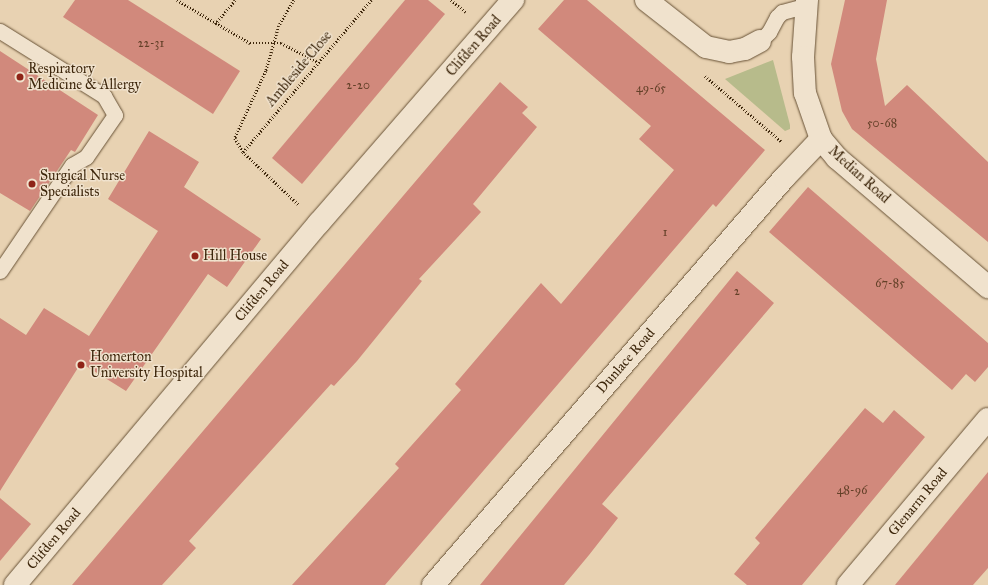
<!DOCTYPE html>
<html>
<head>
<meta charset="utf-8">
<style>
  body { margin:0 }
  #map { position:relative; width:988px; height:585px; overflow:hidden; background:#e8d2b2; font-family:"IM FELL Great Primer",serif }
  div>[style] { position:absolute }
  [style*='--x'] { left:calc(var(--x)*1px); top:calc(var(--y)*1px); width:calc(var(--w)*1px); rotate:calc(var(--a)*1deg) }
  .green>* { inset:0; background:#b7bb8b }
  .building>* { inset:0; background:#d1897c }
  .path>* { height:2.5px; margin-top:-1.25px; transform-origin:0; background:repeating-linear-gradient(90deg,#3e270c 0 1px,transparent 0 3px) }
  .roads { filter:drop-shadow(0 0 1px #685236) drop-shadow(0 0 1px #685236) }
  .lane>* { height:15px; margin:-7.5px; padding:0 7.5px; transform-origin:7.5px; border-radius:7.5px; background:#f0e2cd }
  .street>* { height:22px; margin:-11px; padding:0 11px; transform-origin:11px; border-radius:11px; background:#f0e2cd }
  .secondary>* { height:22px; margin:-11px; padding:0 11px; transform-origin:11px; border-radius:11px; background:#f0e2cd }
  .dots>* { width:11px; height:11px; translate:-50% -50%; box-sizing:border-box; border:2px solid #f0e2cd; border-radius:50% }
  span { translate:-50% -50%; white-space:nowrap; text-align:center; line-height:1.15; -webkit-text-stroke:3px #f0e2cd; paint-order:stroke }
  .number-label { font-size:12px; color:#634028 }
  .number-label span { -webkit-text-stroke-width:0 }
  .street-label { font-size:14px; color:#3e270c }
  .poi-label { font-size:14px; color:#3e270c }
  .left { translate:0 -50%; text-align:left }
</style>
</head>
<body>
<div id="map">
  <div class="green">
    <div style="clip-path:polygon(773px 60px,790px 125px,790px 129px,785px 131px,725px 79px)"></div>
  </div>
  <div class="building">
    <div style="clip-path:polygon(75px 0,128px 0,240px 71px,213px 114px,63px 17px)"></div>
    <div style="clip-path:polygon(405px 0,428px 0,445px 14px,302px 184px,272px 158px)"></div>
    <div style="clip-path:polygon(564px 0,587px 0,765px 150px,716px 207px,713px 204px,385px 585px,292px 585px,399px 468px,395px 464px,461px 390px,455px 384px,541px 283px,561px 304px,674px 170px,639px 139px,651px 126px,538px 29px)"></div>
    <div style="clip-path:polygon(845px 0,887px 0,876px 59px,885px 106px,907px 85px,988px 162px,988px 242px,852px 129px,842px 111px,831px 64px)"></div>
    <div style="clip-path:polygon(0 51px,98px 115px,75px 152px,71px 150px,30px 211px,0 193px)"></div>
    <div style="clip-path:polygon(500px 82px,528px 107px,522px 113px,537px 127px,473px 204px,481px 212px,419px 279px,422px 281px,357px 361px,334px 386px,331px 384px,189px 541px,196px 548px,162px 585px,72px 585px)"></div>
    <div style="clip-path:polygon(149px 131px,199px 162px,184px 187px,261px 239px,227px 287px,208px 274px,126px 391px,81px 363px,0 491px,0 318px,26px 335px,44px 308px,89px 336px,158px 231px,108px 199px)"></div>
    <div style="clip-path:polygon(808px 187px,988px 343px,988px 367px,975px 382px,966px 374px,952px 390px,769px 232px)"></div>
    <div style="clip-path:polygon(737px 271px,774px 303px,602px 504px,618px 518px,589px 555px,564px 585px,480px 585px)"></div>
    <div style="clip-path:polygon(865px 408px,883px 423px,894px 410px,925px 437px,802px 585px,747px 585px,734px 574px,760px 543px,755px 538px)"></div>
    <div style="clip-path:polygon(988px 472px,988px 568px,973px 585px,895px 585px)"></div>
    <div style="clip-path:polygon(0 498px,31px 524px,0 561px)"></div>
  </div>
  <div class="path">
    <div style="--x:177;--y:0;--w:85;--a:30.5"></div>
    <div style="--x:250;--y:43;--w:31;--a:0"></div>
    <div style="--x:281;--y:43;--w:42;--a:27.2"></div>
    <div style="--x:294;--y:0;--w:30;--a:120"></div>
    <div style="--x:279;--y:26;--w:47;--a:106.1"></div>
    <div style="--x:266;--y:71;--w:74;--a:114.8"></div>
    <div style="--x:235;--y:138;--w:16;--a:60"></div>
    <div style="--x:243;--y:152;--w:77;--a:43.4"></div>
    <div style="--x:451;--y:0;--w:19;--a:39"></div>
    <div style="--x:215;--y:24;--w:31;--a:-50"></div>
    <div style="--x:705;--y:76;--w:101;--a:40.6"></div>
    <div style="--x:243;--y:152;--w:199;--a:-49.9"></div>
  </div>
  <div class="roads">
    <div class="lane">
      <div style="--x:0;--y:31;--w:123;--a:32"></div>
      <div style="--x:104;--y:96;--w:22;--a:60"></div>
      <div style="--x:115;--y:115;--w:51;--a:124.6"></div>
      <div style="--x:86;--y:157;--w:16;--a:150"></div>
      <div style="--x:72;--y:165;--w:128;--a:124.2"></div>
      <div style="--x:760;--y:41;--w:13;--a:-45"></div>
      <div style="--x:769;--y:32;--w:17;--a:-62"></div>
      <div style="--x:777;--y:17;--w:7;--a:-45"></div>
      <div style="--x:782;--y:12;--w:24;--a:-15"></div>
    </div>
    <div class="street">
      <div style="--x:646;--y:0;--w:76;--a:38.1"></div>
      <div style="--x:706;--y:47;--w:24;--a:12"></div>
      <div style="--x:729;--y:52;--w:16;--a:-11"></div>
      <div style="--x:745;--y:49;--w:17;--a:-28"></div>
      <div style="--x:15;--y:585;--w:473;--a:-50"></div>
      <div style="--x:319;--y:223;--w:296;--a:-49"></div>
      <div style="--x:433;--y:585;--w:537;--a:-49.23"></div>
      <div style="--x:784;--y:178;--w:54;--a:-46.5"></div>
      <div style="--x:848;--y:585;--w:217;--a:-49.9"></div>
    </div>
    <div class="secondary">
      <div style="--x:807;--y:0;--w:57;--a:94"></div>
      <div style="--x:803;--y:57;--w:36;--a:87"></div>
      <div style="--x:805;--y:93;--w:49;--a:70.8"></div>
      <div style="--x:821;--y:139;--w:25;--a:50"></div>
      <div style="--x:837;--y:158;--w:199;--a:40.5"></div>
    </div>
  </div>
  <div class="dots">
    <div style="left:20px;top:77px;background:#8f2418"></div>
    <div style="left:32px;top:184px;background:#8f2418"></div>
    <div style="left:195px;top:256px;background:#8f2418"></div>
    <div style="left:81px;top:365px;background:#8f2418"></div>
  </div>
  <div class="number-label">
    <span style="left:151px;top:44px">22-31</span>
    <span style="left:358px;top:86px">2-20</span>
    <span style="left:651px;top:89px">49-65</span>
    <span style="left:882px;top:124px">50-68</span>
    <span style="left:665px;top:233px">1</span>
    <span style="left:890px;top:284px">67-85</span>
    <span style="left:737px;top:292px">2</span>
    <span style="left:852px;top:491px">48-96</span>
  </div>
  <div class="street-label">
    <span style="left:474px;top:46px;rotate:-49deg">Clifden Road</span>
    <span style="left:299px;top:69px;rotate:-50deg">Ambleside Close</span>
    <span style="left:859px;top:175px;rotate:42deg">Median Road</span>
    <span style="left:262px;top:291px;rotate:-50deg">Clifden Road</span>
    <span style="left:626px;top:361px;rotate:-49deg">Dunlace Road</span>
    <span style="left:918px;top:502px;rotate:-50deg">Glenarm Road</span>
    <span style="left:54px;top:539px;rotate:-50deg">Clifden Road</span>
  </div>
  <div class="poi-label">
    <span class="left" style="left:28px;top:77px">Respiratory<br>Medicine &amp; Allergy</span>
    <span class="left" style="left:40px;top:184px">Surgical Nurse<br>Specialists</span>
    <span class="left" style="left:203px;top:256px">Hill House</span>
    <span class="left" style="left:90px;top:365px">Homerton<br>University Hospital</span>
  </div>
</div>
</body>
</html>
